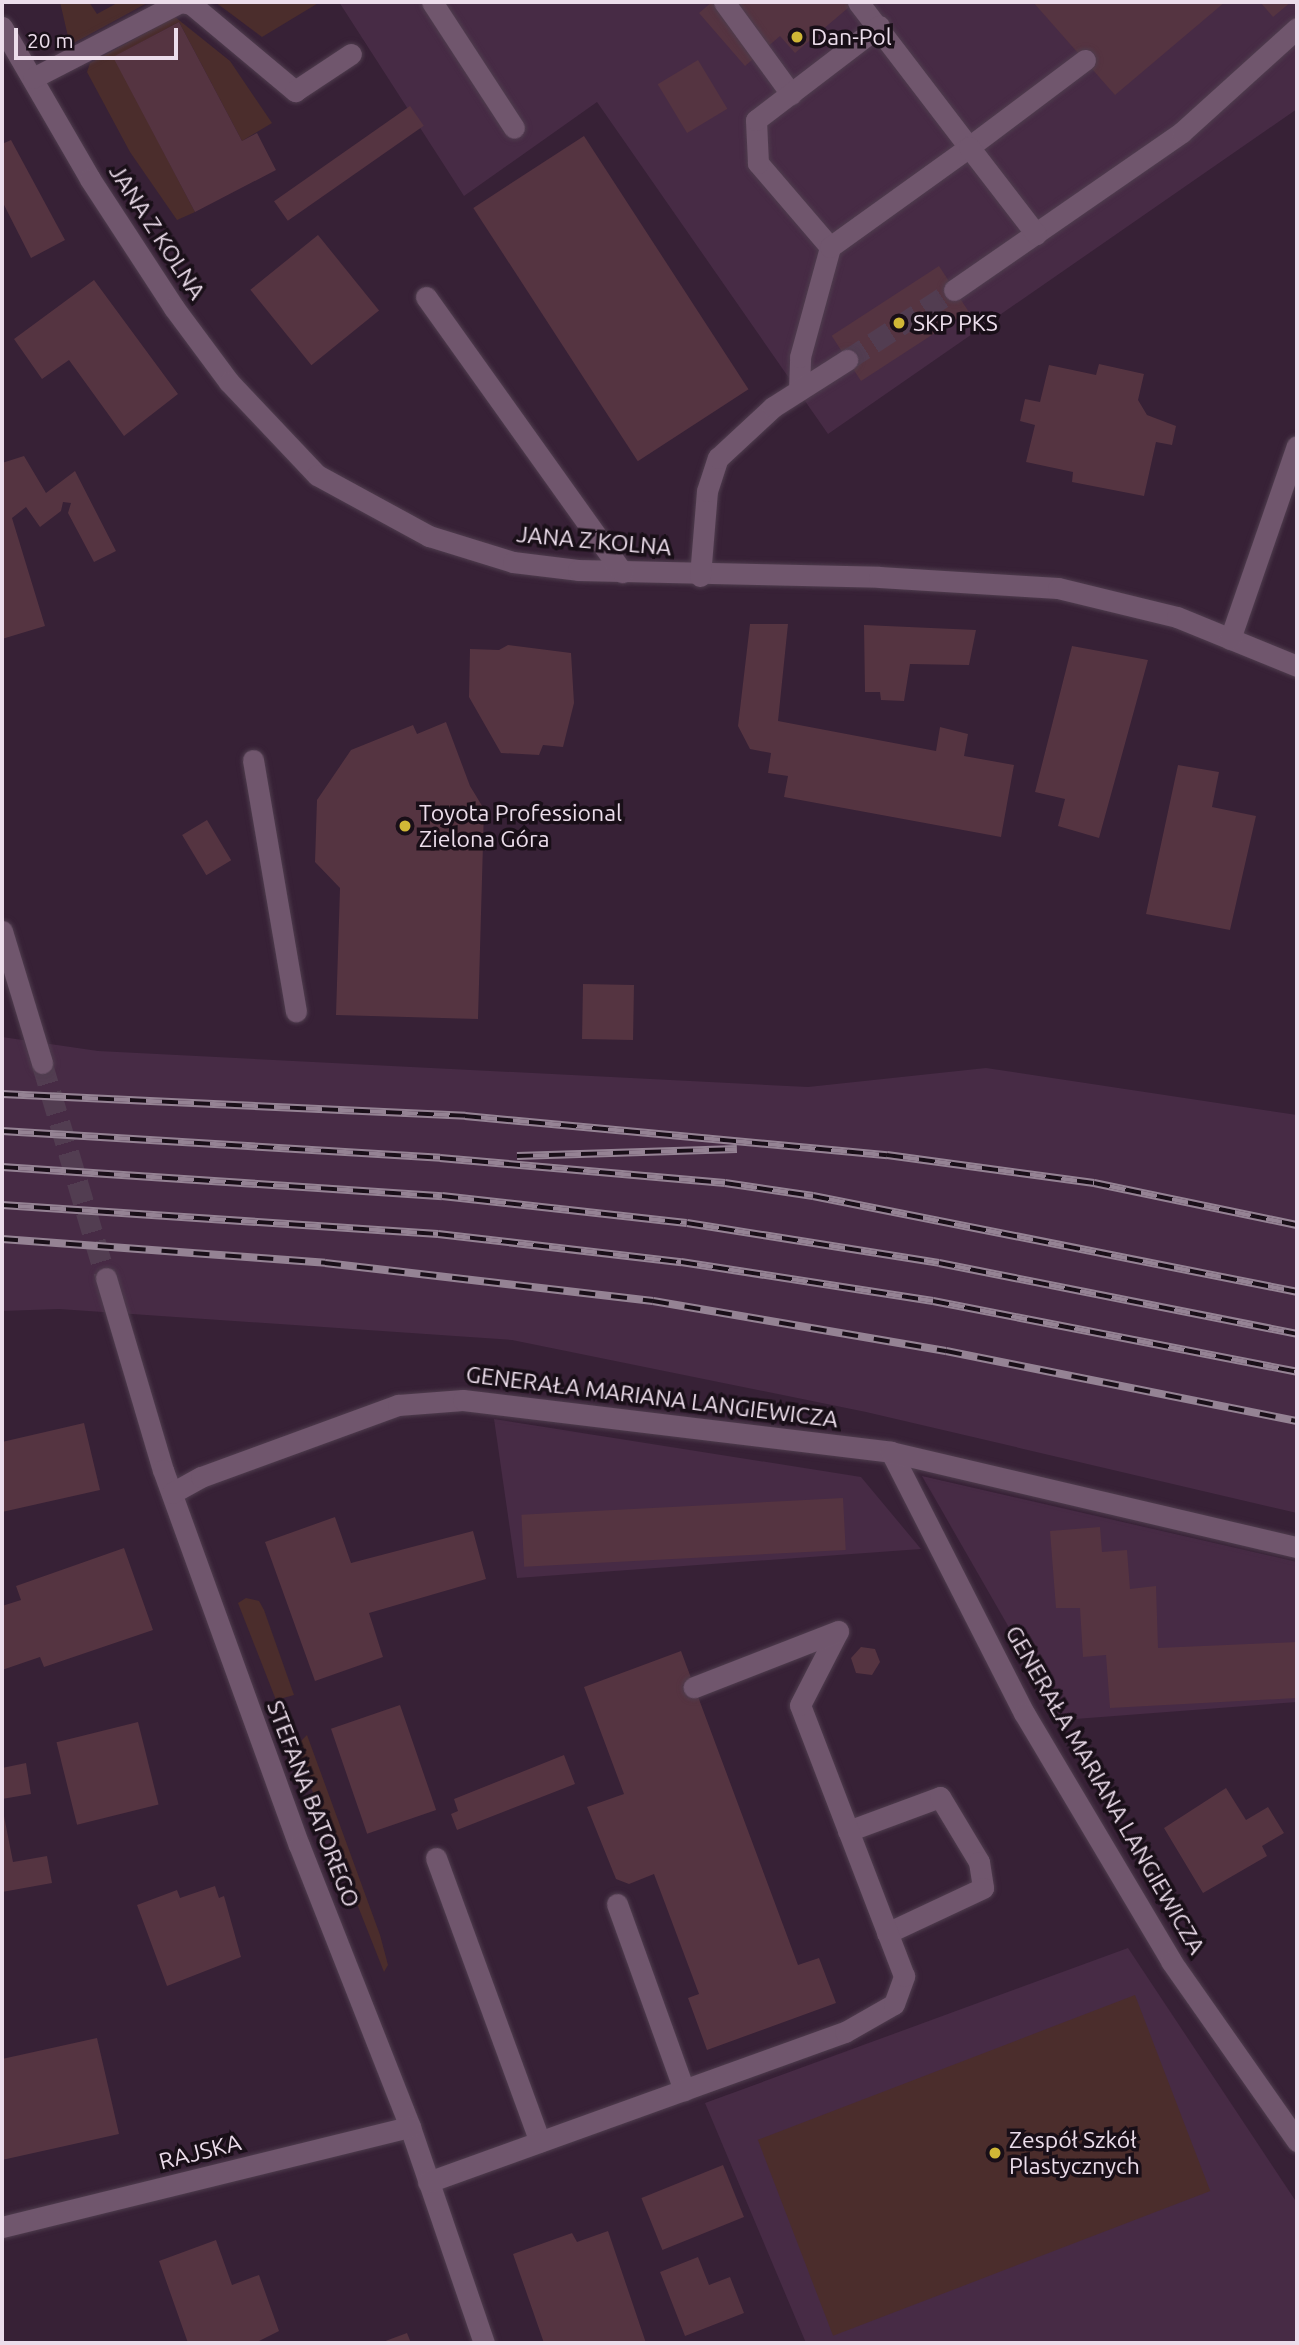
<!DOCTYPE html>
<html>
<head>
<meta charset="utf-8">
<style>
  body { margin:0 }
  #map { position:relative; width:1299px; height:2345px; overflow:hidden; background:#372136; font-family:Ubuntu,sans-serif }
  div>[style] { position:absolute }
  [style*='--x'] { left:calc(var(--x)*1px); top:calc(var(--y)*1px); width:calc(var(--w)*1px); rotate:calc(var(--a)*1deg) }
  .built>* { inset:0; background:#472b45 }
  .green>* { inset:0; background:#4b2d2c; transform-origin:0 0 }
  .building>* { inset:0; background:#553441; transform-origin:0 0 }
  .minor-tunnel>* { height:21px; margin-top:-10.5px; transform-origin:0; background:repeating-linear-gradient(90deg,#523d51 0 21px,transparent 0 31px) }
  .roads { filter:drop-shadow(0 0 2px #4f3d4e) drop-shadow(0 0 2px #4f3d4e) }
  .minor>* { height:21px; margin:-10.5px; padding:0 10.5px; transform-origin:10.5px; border-radius:10.5px; background:#70566d }
  .rail>* { height:8px; margin-top:-4px; transform-origin:0; background:repeating-linear-gradient(90deg,#190f18 0 16px,#958394 0 32px); box-sizing:border-box; border-block:2px solid #958394 }
  .dots>* { width:19px; height:19px; translate:-50% -50%; box-sizing:border-box; border:4px solid #190f18; border-radius:50% }
  span { translate:-50% -50%; white-space:nowrap; text-align:center; line-height:1.15; -webkit-text-stroke:7px #190f18; paint-order:stroke }
  .poi-label { font-size:23px; color:#ecddeb }
  .left { translate:0 -50%; text-align:left }
  .street-label { font-size:23px; color:#ecddeb }
  .frame { position:absolute; inset:0; border:4px solid #ecddeb; pointer-events:none }
  .scale { position:absolute; left:14px; top:28px; width:164px; height:32px; box-sizing:border-box; border:4px solid #ecddeb; border-top:0; padding-left:9px; font-size:21px; line-height:24px; white-space:nowrap; color:#ecddeb; -webkit-text-stroke:5px #190f18; paint-order:stroke }
</style>
</head>
<body>
<div id="map">
  <div class="built">
    <div style="clip-path:polygon(339px 2px,1297px 2px,1297px 109px,828px 434px,597px 102px,464px 196px)"></div>
    <div style="clip-path:polygon(2px 1037px,98px 1051px,808px 1087px,986px 1068px,1297px 1115px,1297px 1513px,866px 1412px,512px 1340px,59px 1309px,2px 1311px)"></div>
    <div style="clip-path:polygon(494px 1419px,861px 1477px,921px 1549px,517px 1578px)"></div>
    <div style="clip-path:polygon(922px 1476px,1297px 1562px,1297px 1702px,1062px 1720px)"></div>
    <div style="clip-path:polygon(1128px 1948px,1297px 2203px,1297px 2343px,806px 2343px,705px 2103px)"></div>
  </div>
  <div class="green">
    <div style="clip-path:polygon(60px 2px,89px 2px,97px 14px,119px 2px,149px 2px,70px 45px)"></div>
    <div style="clip-path:polygon(215px 2px,320px 2px,262px 37px)"></div>
    <div style="clip-path:polygon(175px 17px,230px 61px,272px 123px,242px 141px,179px 22px,114px 57px,195px 212px,177px 220px,130px 152px,87px 72px,90px 63px)"></div>
    <div style="clip-path:polygon(246px 1598px,259px 1601px,264px 1610px,294px 1695px,276px 1700px,238px 1603px)"></div>
    <div style="clip-path:polygon(307px 1735px,380px 1935px,388px 1965px,384px 1972px,295px 1747px)"></div>
    <div style="left:1135px;top:1995px;width:210px;height:404px;rotate:69deg"></div>
  </div>
  <div class="building">
    <div style="clip-path:polygon(712px 2px,855px 2px,795px 53px,780px 36px,745px 66px,699px 13px)"></div>
    <div style="clip-path:polygon(1033px 2px,1225px 2px,1115px 95px)"></div>
    <div style="clip-path:polygon(1260px 2px,1291px 2px,1273px 17px)"></div>
    <div style="clip-path:polygon(179px 22px,242px 141px,257px 133px,276px 170px,195px 212px,113px 57px)"></div>
    <div style="left:698px;top:60px;width:57px;height:47px;rotate:59deg"></div>
    <div style="left:410px;top:106px;width:24px;height:166px;rotate:55deg"></div>
    <div style="left:584px;top:136px;width:302px;height:132px;rotate:57deg"></div>
    <div style="clip-path:polygon(11px 140px,65px 240px,31px 258px,2px 201px,2px 144px)"></div>
    <div style="left:318px;top:235px;width:97px;height:87px;rotate:51deg"></div>
    <div style="left:939px;top:266px;width:54px;height:128px;rotate:57deg"></div>
    <div style="clip-path:polygon(94px 280px,178px 394px,124px 436px,69px 360px,42px 379px,14px 339px)"></div>
    <div style="clip-path:polygon(1099px 364px,1144px 374px,1138px 400px,1147px 415px,1176px 426px,1172px 445px,1156px 442px,1144px 496px,1072px 482px,1073px 472px,1026px 462px,1035px 425px,1020px 421px,1025px 399px,1040px 402px,1049px 365px,1096px 375px)"></div>
    <div style="clip-path:polygon(24px 456px,46px 493px,75px 471px,116px 551px,94px 562px,68px 513px,71px 503px,63px 502px,61px 511px,40px 527px,26px 507px,12px 518px,45px 626px,2px 639px,2px 463px)"></div>
    <div style="clip-path:polygon(750px 624px,788px 624px,778px 721px,936px 751px,940px 727px,968px 734px,964px 756px,1014px 765px,1001px 837px,784px 797px,788px 776px,768px 773px,771px 753px,750px 749px,738px 726px)"></div>
    <div style="clip-path:polygon(864px 625px,976px 630px,969px 665px,910px 664px,904px 701px,881px 700px,880px 692px,865px 692px)"></div>
    <div style="clip-path:polygon(508px 645px,571px 653px,574px 703px,563px 747px,543px 745px,539px 755px,501px 753px,469px 697px,470px 649px,499px 650px)"></div>
    <div style="clip-path:polygon(1072px 646px,1148px 660px,1099px 838px,1058px 826px,1065px 799px,1035px 792px)"></div>
    <div style="clip-path:polygon(446px 722px,470px 786px,484px 809px,478px 1019px,336px 1015px,340px 888px,315px 862px,317px 800px,351px 750px,413px 725px,417px 734px)"></div>
    <div style="clip-path:polygon(1178px 765px,1219px 772px,1212px 807px,1256px 816px,1230px 930px,1146px 914px)"></div>
    <div style="left:207px;top:820px;width:47px;height:29px;rotate:59deg"></div>
    <div style="left:583px;top:984px;width:51px;height:55px;rotate:1deg"></div>
    <div style="clip-path:polygon(84px 1423px,100px 1490px,2px 1512px,2px 1442px)"></div>
    <div style="left:843px;top:1498px;width:52px;height:322px;rotate:87deg"></div>
    <div style="clip-path:polygon(335px 1517px,351px 1563px,473px 1531px,486px 1579px,369px 1613px,383px 1657px,315px 1681px,265px 1542px)"></div>
    <div style="clip-path:polygon(1100px 1527px,1102px 1552px,1127px 1550px,1130px 1589px,1156px 1586px,1158px 1648px,1297px 1642px,1297px 1698px,1110px 1708px,1106px 1655px,1083px 1657px,1080px 1608px,1056px 1608px,1050px 1531px)"></div>
    <div style="clip-path:polygon(124px 1548px,153px 1630px,44px 1667px,40px 1657px,2px 1670px,2px 1606px,21px 1600px,16px 1586px)"></div>
    <div style="clip-path:polygon(861px 1647px,875px 1649px,880px 1662px,872px 1675px,856px 1673px,851px 1658px)"></div>
    <div style="clip-path:polygon(681px 1651px,798px 1965px,819px 1958px,836px 2003px,707px 2050px,688px 1998px,699px 1994px,654px 1874px,629px 1884px,616px 1879px,587px 1807px,624px 1794px,584px 1687px)"></div>
    <div style="left:400px;top:1705px;width:111px;height:73px;rotate:71deg"></div>
    <div style="left:138px;top:1722px;width:85px;height:84px;rotate:76deg"></div>
    <div style="clip-path:polygon(564px 1755px,575px 1784px,457px 1830px,451px 1814px,458px 1811px,454px 1799px)"></div>
    <div style="clip-path:polygon(26px 1763px,31px 1794px,2px 1799px,2px 1768px)"></div>
    <div style="clip-path:polygon(1226px 1788px,1246px 1820px,1268px 1807px,1284px 1833px,1262px 1846px,1267px 1856px,1203px 1893px,1164px 1828px)"></div>
    <div style="clip-path:polygon(3px 1811px,13px 1862px,47px 1856px,52px 1883px,2px 1892px)"></div>
    <div style="clip-path:polygon(215px 1886px,219px 1898px,224px 1896px,241px 1957px,167px 1986px,137px 1905px,177px 1890px,180px 1898px)"></div>
    <div style="clip-path:polygon(97px 2038px,119px 2134px,2px 2160px,2px 2059px)"></div>
    <div style="left:723px;top:2165px;width:56px;height:88px;rotate:68deg"></div>
    <div style="clip-path:polygon(608px 2231px,646px 2343px,544px 2343px,513px 2254px,572px 2233px,577px 2242px)"></div>
    <div style="clip-path:polygon(216px 2240px,232px 2285px,259px 2275px,279px 2331px,255px 2343px,188px 2343px,159px 2261px)"></div>
    <div style="clip-path:polygon(698px 2257px,709px 2285px,730px 2277px,744px 2313px,685px 2336px,660px 2272px)"></div>
    <div style="clip-path:polygon(407px 2333px,411px 2343px,380px 2343px)"></div>
  </div>
  <div class="minor-tunnel">
    <div style="--x:847;--y:360;--w:128;--a:-33.2"></div>
    <div style="--x:42;--y:1063;--w:224;--a:73.4"></div>
  </div>
  <div class="roads">
    <div class="minor">
      <div style="--x:432;--y:2;--w:150;--a:56.9"></div>
      <div style="--x:724;--y:2;--w:114;--a:53.9"></div>
      <div style="--x:858;--y:2;--w:183;--a:52.6"></div>
      <div style="--x:969;--y:147;--w:145;--a:-36.9"></div>
      <div style="--x:2;--y:27;--w:176;--a:59.9"></div>
      <div style="--x:90;--y:179;--w:154;--a:56.9"></div>
      <div style="--x:174;--y:308;--w:92;--a:53.4"></div>
      <div style="--x:229;--y:382;--w:128;--a:46.6"></div>
      <div style="--x:317;--y:475;--w:128;--a:28.6"></div>
      <div style="--x:429;--y:536;--w:88;--a:17.2"></div>
      <div style="--x:513;--y:562;--w:65;--a:7"></div>
      <div style="--x:578;--y:570;--w:301;--a:1.3"></div>
      <div style="--x:879;--y:577;--w:179;--a:3.5"></div>
      <div style="--x:1058;--y:588;--w:122;--a:13.7"></div>
      <div style="--x:1177;--y:617;--w:130;--a:22.2"></div>
      <div style="--x:33;--y:78;--w:165;--a:-27.3"></div>
      <div style="--x:180;--y:2;--w:11;--a:10"></div>
      <div style="--x:191;--y:4;--w:136;--a:39.9"></div>
      <div style="--x:295;--y:91;--w:67;--a:-33.5"></div>
      <div style="--x:830;--y:247;--w:111;--a:-130.6"></div>
      <div style="--x:758;--y:163;--w:43;--a:-92.7"></div>
      <div style="--x:756;--y:120;--w:155;--a:-37.4"></div>
      <div style="--x:954;--y:290;--w:277;--a:-34.7"></div>
      <div style="--x:1182;--y:132;--w:155;--a:-42.1"></div>
      <div style="--x:426;--y:297;--w:338;--a:54.5"></div>
      <div style="--x:799;--y:390;--w:33;--a:-88"></div>
      <div style="--x:800;--y:357;--w:114;--a:-74.7"></div>
      <div style="--x:830;--y:247;--w:171;--a:-35.7"></div>
      <div style="--x:969;--y:147;--w:110;--a:52.4"></div>
      <div style="--x:700;--y:576;--w:85;--a:-85.3"></div>
      <div style="--x:707;--y:491;--w:35;--a:-72"></div>
      <div style="--x:718;--y:458;--w:75;--a:-42.8"></div>
      <div style="--x:773;--y:407;--w:88;--a:-32.4"></div>
      <div style="--x:1230;--y:639;--w:204;--a:-70.9"></div>
      <div style="--x:253;--y:760;--w:255;--a:80.3"></div>
      <div style="--x:2;--y:931;--w:138;--a:73.1"></div>
      <div style="--x:106;--y:1278;--w:200;--a:73.5"></div>
      <div style="--x:163;--y:1470;--w:399;--a:70.1"></div>
      <div style="--x:299;--y:1845;--w:303;--a:68.5"></div>
      <div style="--x:410;--y:2127;--w:228;--a:71.1"></div>
      <div style="--x:891;--y:1452;--w:293;--a:63"></div>
      <div style="--x:1024;--y:1713;--w:288;--a:59.3"></div>
      <div style="--x:1171;--y:1961;--w:220;--a:55"></div>
      <div style="--x:172;--y:1493;--w:33;--a:-29"></div>
      <div style="--x:201;--y:1477;--w:210;--a:-20.1"></div>
      <div style="--x:398;--y:1405;--w:65;--a:-4.4"></div>
      <div style="--x:463;--y:1400;--w:431;--a:6.9"></div>
      <div style="--x:891;--y:1452;--w:417;--a:13.2"></div>
      <div style="--x:848;--y:1831;--w:98;--a:-20.3"></div>
      <div style="--x:940;--y:1797;--w:76;--a:59"></div>
      <div style="--x:979;--y:1862;--w:26;--a:81"></div>
      <div style="--x:983;--y:1888;--w:106;--a:154.9"></div>
      <div style="--x:436;--y:1858;--w:302;--a:69.9"></div>
      <div style="--x:617;--y:1904;--w:198;--a:70.2"></div>
      <div style="--x:428;--y:2182;--w:443;--a:-19.8"></div>
      <div style="--x:845;--y:2032;--w:56;--a:-29.7"></div>
      <div style="--x:894;--y:2004;--w:30;--a:-70"></div>
      <div style="--x:904;--y:1976;--w:290;--a:-111"></div>
      <div style="--x:800;--y:1705;--w:83;--a:-62.8"></div>
      <div style="--x:838;--y:1631;--w:155;--a:158.7"></div>
      <div style="--x:2;--y:2227;--w:420;--a:-13.8"></div>
    </div>
  </div>
  <div class="rail">
    <div style="--x:2;--y:1094;--w:464;--a:2.7"></div>
    <div style="--x:465;--y:1116;--w:424;--a:5.3"></div>
    <div style="--x:887;--y:1155;--w:209;--a:7.7"></div>
    <div style="--x:1094;--y:1183;--w:207;--a:11.7"></div>
    <div style="--x:2;--y:1131;--w:439;--a:3.5"></div>
    <div style="--x:440;--y:1158;--w:286;--a:5"></div>
    <div style="--x:725;--y:1183;--w:89;--a:8.4"></div>
    <div style="--x:813;--y:1196;--w:493;--a:11.2"></div>
    <div style="--x:517;--y:1156;--w:220;--a:-1.8"></div>
    <div style="--x:2;--y:1167;--w:441;--a:3.8"></div>
    <div style="--x:442;--y:1196;--w:246;--a:6.3"></div>
    <div style="--x:687;--y:1223;--w:255;--a:9"></div>
    <div style="--x:939;--y:1263;--w:365;--a:11.2"></div>
    <div style="--x:2;--y:1205;--w:437;--a:3.8"></div>
    <div style="--x:438;--y:1234;--w:245;--a:6.6"></div>
    <div style="--x:681;--y:1262;--w:255;--a:8.8"></div>
    <div style="--x:933;--y:1301;--w:371;--a:11"></div>
    <div style="--x:2;--y:1239;--w:324;--a:4.2"></div>
    <div style="--x:325;--y:1263;--w:330;--a:6.6"></div>
    <div style="--x:653;--y:1301;--w:297;--a:9.7"></div>
    <div style="--x:946;--y:1351;--w:358;--a:11.3"></div>
  </div>
  <div class="dots">
    <div style="left:797px;top:37px;background:#d0b736"></div>
    <div style="left:899px;top:323px;background:#d0b736"></div>
    <div style="left:405px;top:826px;background:#d0b736"></div>
    <div style="left:995px;top:2153px;background:#d0b736"></div>
  </div>
  <div class="poi-label">
    <span class="left" style="left:811px;top:37px">Dan-Pol</span>
    <span class="left" style="left:913px;top:323px">SKP PKS</span>
    <span class="left" style="left:419px;top:826px">Toyota Professional<br>Zielona Góra</span>
    <span class="left" style="left:1009px;top:2153px">Zespół Szkół<br>Plastycznych</span>
  </div>
  <div class="street-label">
    <span style="left:157px;top:232px;rotate:57deg">JANA Z KOLNA</span>
    <span style="left:594px;top:541px;rotate:5deg">JANA Z KOLNA</span>
    <span style="left:652px;top:1397px;rotate:7deg">GENERAŁA MARIANA LANGIEWICZA</span>
    <span style="left:1105px;top:1790px;rotate:60deg">GENERAŁA MARIANA LANGIEWICZA</span>
    <span style="left:313px;top:1804px;rotate:69deg">STEFANA BATOREGO</span>
    <span style="left:200px;top:2152px;rotate:-14deg">RAJSKA</span>
  </div>
  <div class="frame"></div>
  <div class="scale">20 m</div>
</div>
</body>
</html>
